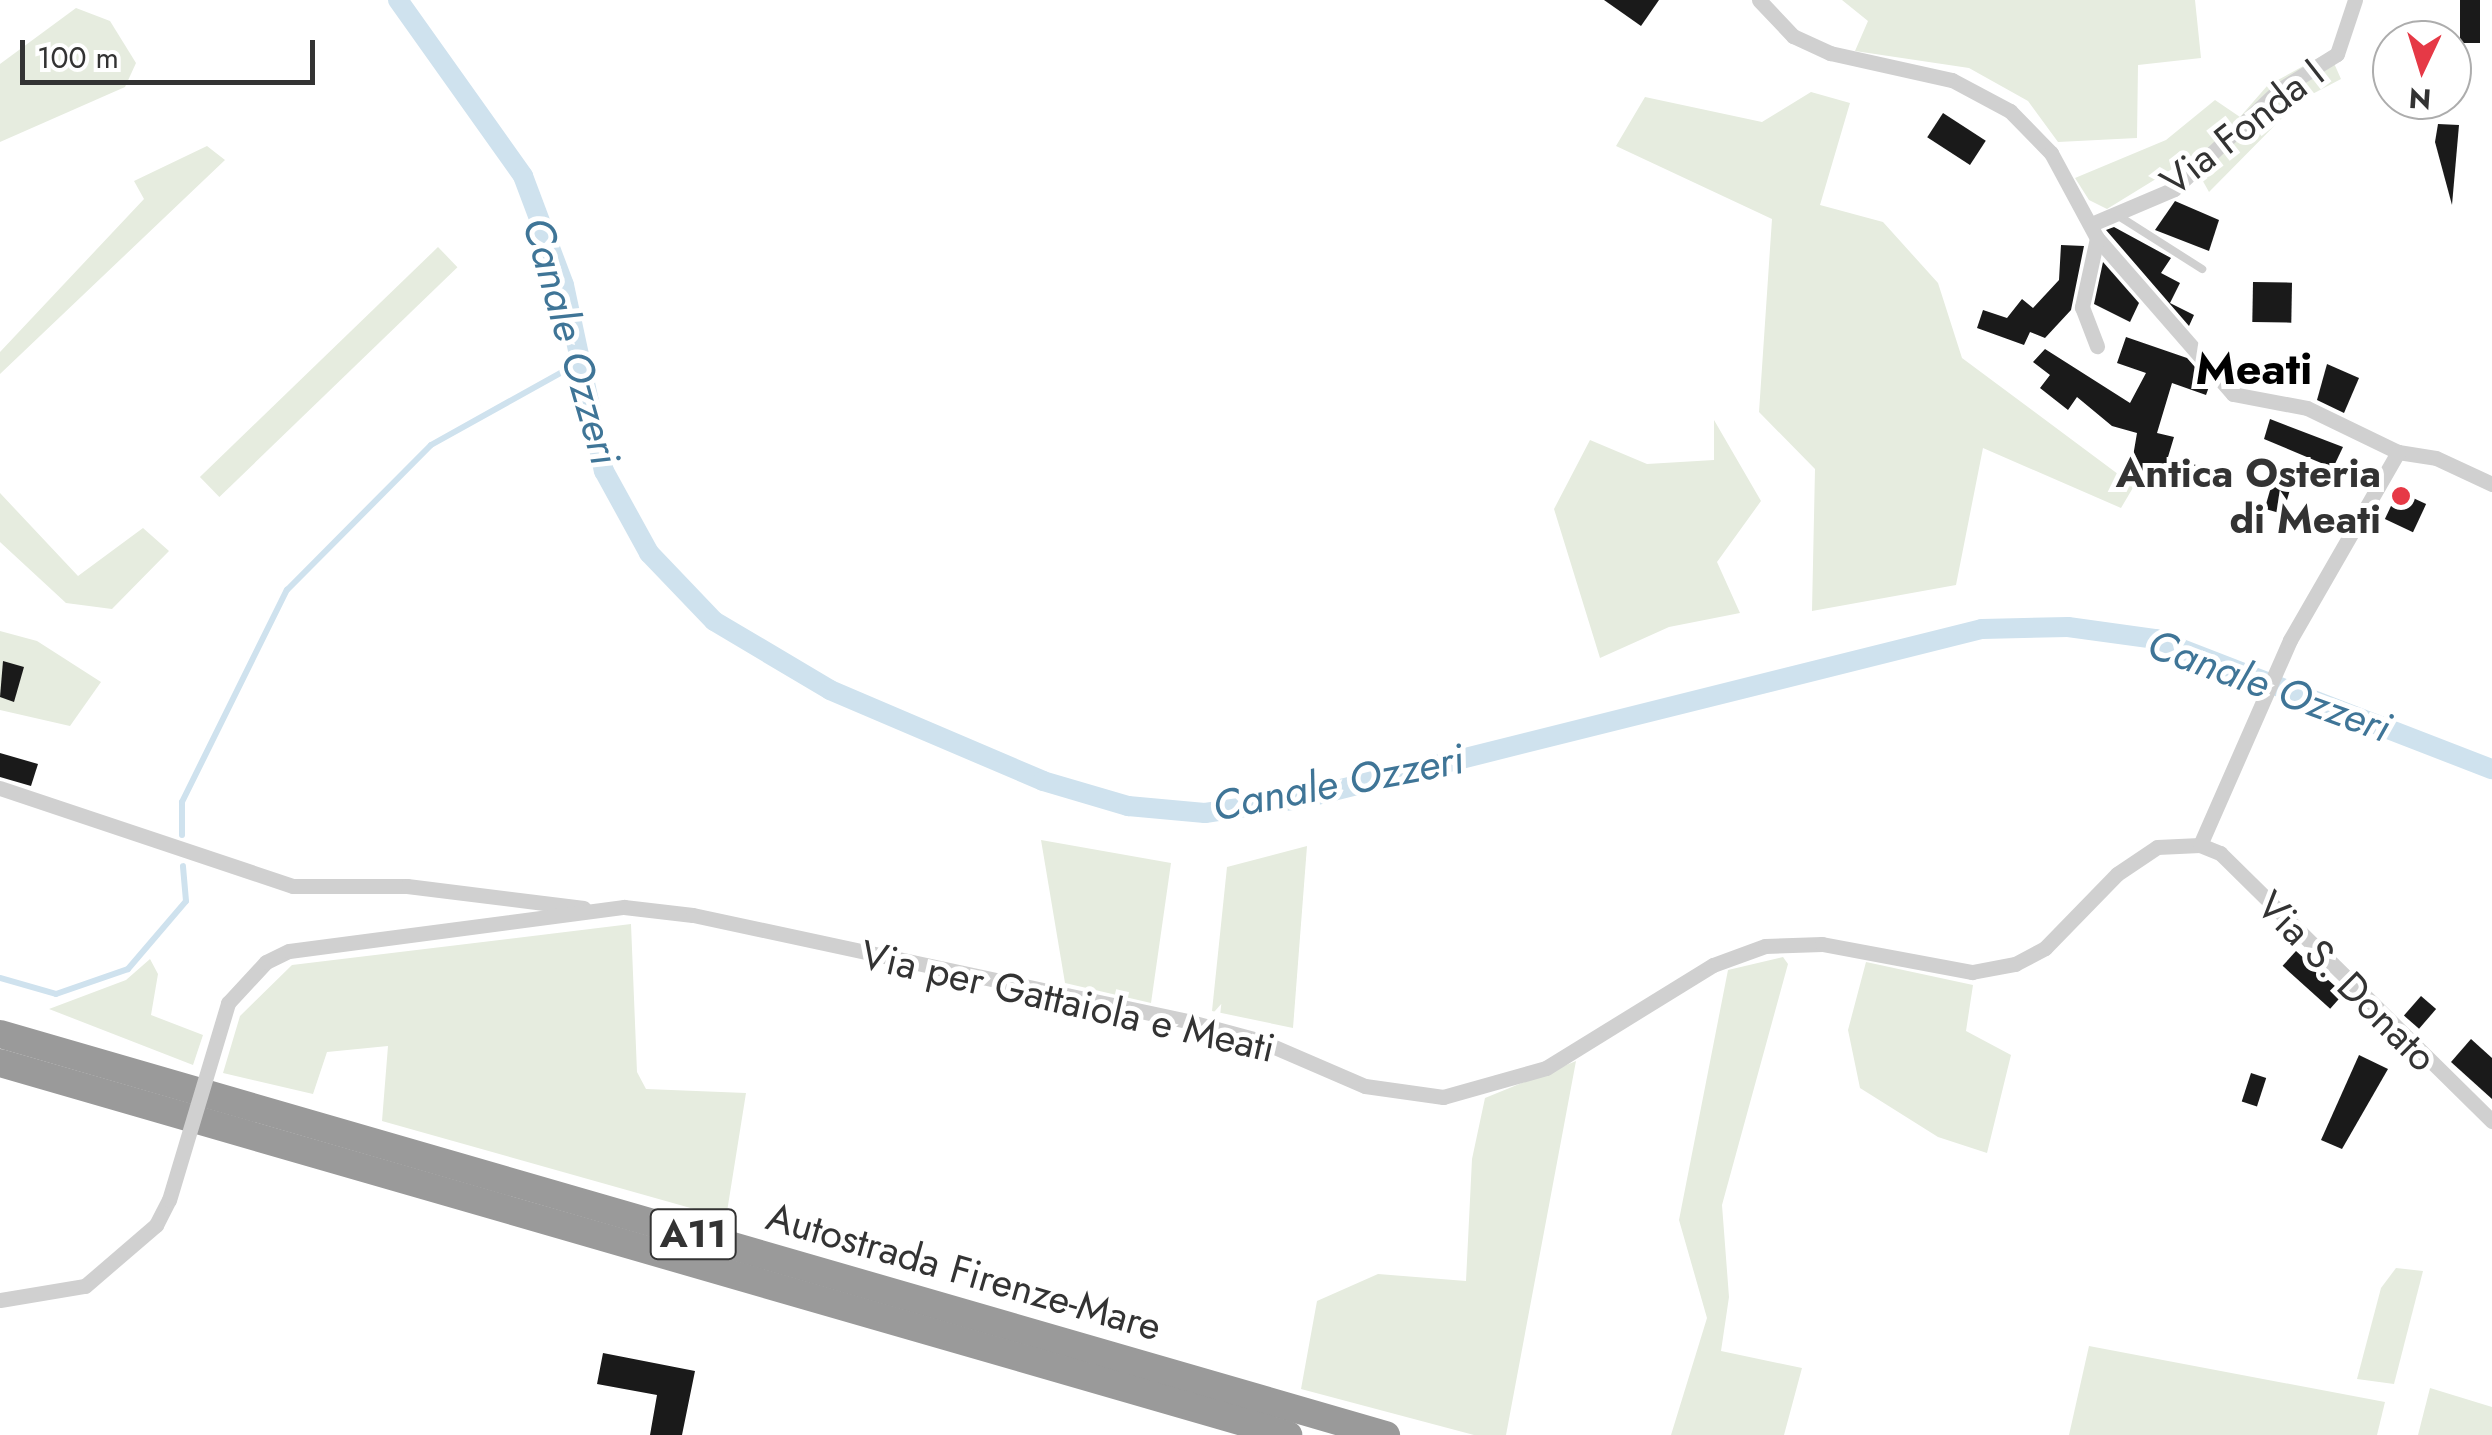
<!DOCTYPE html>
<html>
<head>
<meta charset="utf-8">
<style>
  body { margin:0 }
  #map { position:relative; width:2492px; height:1435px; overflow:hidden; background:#fff; font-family:Jost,sans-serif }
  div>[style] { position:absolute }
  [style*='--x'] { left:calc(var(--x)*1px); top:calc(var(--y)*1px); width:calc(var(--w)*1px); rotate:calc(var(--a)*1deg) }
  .green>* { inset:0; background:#e6ecdf; transform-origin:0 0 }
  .stream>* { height:6px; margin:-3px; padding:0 3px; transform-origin:3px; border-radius:3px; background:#cfe2ee }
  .canal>* { height:20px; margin:-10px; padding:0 10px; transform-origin:10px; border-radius:10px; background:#cfe2ee }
  .building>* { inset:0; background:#1a1a1a; transform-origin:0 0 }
  .lane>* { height:8px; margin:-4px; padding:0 4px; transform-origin:4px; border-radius:4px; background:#d0d0d0 }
  .street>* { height:15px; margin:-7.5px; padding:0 7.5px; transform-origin:7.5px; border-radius:7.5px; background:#d0d0d0 }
  .highway>* { height:28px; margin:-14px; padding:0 14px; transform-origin:14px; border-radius:14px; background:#9a9a9a }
  .street-bridge>* { height:15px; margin:-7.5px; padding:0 7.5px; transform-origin:7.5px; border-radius:7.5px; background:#d0d0d0 }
  .dots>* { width:28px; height:28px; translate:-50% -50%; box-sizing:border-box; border:5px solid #fff; border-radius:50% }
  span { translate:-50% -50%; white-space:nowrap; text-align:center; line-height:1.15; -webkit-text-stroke:10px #fff; paint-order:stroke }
  .shield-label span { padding:2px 8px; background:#fff; border:2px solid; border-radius:8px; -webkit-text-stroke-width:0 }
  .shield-label { font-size:38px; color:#333; font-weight:700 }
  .street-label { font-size:40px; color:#333 }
  .poi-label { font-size:40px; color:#333; font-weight:700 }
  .right { translate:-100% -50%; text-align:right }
  .water-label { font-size:42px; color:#3f7597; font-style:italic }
  .quarter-label { font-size:45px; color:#000; font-weight:700 }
  .north { position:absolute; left:2372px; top:20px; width:100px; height:100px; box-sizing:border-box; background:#fff; border:2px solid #adadad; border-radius:50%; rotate:184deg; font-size:28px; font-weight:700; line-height:40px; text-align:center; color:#333 }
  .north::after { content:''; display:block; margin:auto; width:35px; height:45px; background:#e63946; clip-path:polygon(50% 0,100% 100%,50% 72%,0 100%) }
  .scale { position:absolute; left:20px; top:40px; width:295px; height:45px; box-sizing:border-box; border:5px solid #333; border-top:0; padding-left:12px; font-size:30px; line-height:35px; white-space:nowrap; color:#333; -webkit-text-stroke:8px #fff; paint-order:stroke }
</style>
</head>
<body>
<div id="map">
  <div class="green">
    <div style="clip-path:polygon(1842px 0,2195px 0,2201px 58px,2138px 65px,2137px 138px,2058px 142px,2028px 101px,1969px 68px,1855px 51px,1868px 21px)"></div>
    <div style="clip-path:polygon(76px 8px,110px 21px,136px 63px,125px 87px,0 142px,0 64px)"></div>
    <div style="clip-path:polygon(2329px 52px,2341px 79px,2299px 101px,2209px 192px,2190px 158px,2107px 209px,2089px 200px,2075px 178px,2166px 140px,2215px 100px,2240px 117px,2267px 86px)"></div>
    <div style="clip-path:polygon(1811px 92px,1850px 103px,1820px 205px,1883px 222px,1938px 283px,1962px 358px,2134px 486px,2121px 508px,1983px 448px,1956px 585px,1812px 611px,1815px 469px,1759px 412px,1772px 219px,1616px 146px,1645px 97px,1762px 122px)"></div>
    <div style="clip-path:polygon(207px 146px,225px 160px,0 374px,0 352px,144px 199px,134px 181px)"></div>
    <div style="left:438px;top:247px;width:28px;height:331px;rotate:46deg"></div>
    <div style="clip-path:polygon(1714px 420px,1761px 501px,1717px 562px,1740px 613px,1669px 627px,1600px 658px,1554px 509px,1590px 440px,1647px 464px,1714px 460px)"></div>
    <div style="clip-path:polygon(0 493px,78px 576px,143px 528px,169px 551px,112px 609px,66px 603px,0 542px)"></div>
    <div style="clip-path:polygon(0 631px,37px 641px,101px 682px,70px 726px,0 710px)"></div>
    <div style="clip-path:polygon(1041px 840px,1171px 863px,1151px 1003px,1065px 983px)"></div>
    <div style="clip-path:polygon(1307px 846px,1293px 1028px,1212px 1011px,1227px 867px)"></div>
    <div style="clip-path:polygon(631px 924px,637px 1072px,646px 1089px,746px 1093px,726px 1218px,382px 1121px,388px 1046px,327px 1052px,313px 1094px,223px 1073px,240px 1016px,292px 965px)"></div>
    <div style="clip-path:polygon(1783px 957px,1788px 964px,1722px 1205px,1729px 1297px,1721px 1351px,1802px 1368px,1784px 1435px,1671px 1435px,1707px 1318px,1679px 1220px,1728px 970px)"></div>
    <div style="clip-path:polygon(150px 959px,158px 974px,151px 1015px,203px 1035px,193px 1065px,49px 1009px,126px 980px)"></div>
    <div style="clip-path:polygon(1866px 962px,1973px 985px,1966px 1031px,2011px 1055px,1987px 1153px,1938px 1137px,1860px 1088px,1848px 1030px)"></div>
    <div style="clip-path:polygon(1576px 1061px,1506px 1435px,1474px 1435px,1301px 1389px,1317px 1301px,1378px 1274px,1466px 1281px,1472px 1159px,1485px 1098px)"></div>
    <div style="clip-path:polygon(2396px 1268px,2423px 1271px,2394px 1384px,2357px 1379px,2381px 1288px)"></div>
    <div style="clip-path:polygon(2089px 1346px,2385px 1402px,2377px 1435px,2069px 1435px)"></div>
    <div style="clip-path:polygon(2430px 1388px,2492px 1407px,2492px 1435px,2418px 1435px)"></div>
  </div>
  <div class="stream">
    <div style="--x:182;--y:835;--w:33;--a:-90"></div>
    <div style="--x:182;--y:802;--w:237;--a:-63.7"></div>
    <div style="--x:287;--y:590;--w:204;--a:-45.2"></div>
    <div style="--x:431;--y:445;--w:171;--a:-29.1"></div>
    <div style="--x:0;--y:978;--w:58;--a:15.9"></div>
    <div style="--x:56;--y:994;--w:76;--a:-19.1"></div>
    <div style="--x:128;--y:969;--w:89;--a:-49.5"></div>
    <div style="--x:186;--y:901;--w:35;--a:-95"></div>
  </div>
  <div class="canal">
    <div style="--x:398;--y:0;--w:216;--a:54.6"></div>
    <div style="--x:523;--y:176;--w:116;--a:69.4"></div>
    <div style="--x:564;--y:285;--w:190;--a:77.9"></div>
    <div style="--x:604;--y:471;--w:94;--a:61.2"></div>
    <div style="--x:649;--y:553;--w:94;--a:46.3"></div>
    <div style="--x:714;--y:621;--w:135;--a:30.7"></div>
    <div style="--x:830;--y:690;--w:232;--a:23.1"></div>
    <div style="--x:1043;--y:781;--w:89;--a:16.4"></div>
    <div style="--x:1128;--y:806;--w:77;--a:5.2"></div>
    <div style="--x:1205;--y:813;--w:101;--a:-8.5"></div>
    <div style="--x:1305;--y:798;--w:698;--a:-14.02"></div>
    <div style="--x:1982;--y:629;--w:86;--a:-1.3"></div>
    <div style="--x:2068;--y:627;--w:89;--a:7.8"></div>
    <div style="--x:2156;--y:639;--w:360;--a:21.2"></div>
  </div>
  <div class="building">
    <div style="clip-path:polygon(1604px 0,1659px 0,1641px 26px)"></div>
    <div style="left:2460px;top:0;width:20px;height:43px"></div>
    <div style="left:1943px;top:113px;width:51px;height:29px;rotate:33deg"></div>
    <div style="clip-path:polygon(2438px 124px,2459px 125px,2452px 205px,2435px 142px)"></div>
    <div style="clip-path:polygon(2175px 201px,2219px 220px,2209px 251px,2155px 230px)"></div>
    <div style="clip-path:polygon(2114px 227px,2171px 258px,2161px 273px,2180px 283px,2170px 303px,2194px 315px,2189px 326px,2106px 230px)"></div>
    <div style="clip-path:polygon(2061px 245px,2084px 246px,2071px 310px,2045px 338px,2030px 332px,2024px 345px,1977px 328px,1983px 310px,2007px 318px,2022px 299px,2033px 308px,2059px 280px)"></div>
    <div style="clip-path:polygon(2103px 262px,2139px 303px,2130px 322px,2094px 304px)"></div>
    <div style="left:2253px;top:282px;width:39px;height:40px;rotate:1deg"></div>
    <div style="clip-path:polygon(2126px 337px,2187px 358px,2210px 384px,2206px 395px,2172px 383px,2157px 433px,2174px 437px,2168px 457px,2210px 469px,2205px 487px,2130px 474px,2137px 433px,2112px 426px,2077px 397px,2068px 410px,2040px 388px,2050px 375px,2033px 362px,2045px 349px,2130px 403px,2146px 373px,2117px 363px)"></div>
    <div style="clip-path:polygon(2327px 364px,2359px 378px,2344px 413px,2317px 400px)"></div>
    <div style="clip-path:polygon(2270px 419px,2343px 447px,2333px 468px,2264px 439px)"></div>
    <div style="left:2273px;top:480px;width:19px;height:30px;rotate:16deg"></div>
    <div style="left:2398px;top:491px;width:31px;height:31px;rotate:25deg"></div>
    <div style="clip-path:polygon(3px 661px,24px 667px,14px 702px,0 697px)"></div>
    <div style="clip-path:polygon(0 753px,38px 764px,31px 786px,0 777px)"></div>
    <div style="left:2296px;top:951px;width:64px;height:20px;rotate:42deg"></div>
    <div style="left:2421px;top:996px;width:20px;height:26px;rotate:41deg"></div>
    <div style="clip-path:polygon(2471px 1039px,2492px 1058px,2492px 1099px,2451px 1062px)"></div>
    <div style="clip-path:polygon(2359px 1055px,2388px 1069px,2342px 1149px,2321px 1140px)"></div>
    <div style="left:2251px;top:1073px;width:16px;height:30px;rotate:18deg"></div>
    <div style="clip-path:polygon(603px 1353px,695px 1371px,682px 1435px,650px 1435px,657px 1395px,597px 1384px)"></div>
  </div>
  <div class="lane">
    <div style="--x:2117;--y:215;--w:101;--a:32.4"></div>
  </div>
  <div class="street">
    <div style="--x:1759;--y:0;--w:50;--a:46.6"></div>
    <div style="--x:1793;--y:36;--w:41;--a:24.7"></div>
    <div style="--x:1830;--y:53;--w:125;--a:12.5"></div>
    <div style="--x:1952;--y:80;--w:66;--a:28.1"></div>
    <div style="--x:2010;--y:111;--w:59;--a:45.7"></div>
    <div style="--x:2051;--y:153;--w:97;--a:61.6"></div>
    <div style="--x:2097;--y:238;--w:207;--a:48.9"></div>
    <div style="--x:2233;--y:394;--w:75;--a:10.7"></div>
    <div style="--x:2307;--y:408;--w:101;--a:25.8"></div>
    <div style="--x:2398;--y:452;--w:38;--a:9"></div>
    <div style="--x:2436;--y:458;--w:62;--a:24.9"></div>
    <div style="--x:2094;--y:223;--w:87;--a:-23"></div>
    <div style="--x:2174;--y:189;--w:144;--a:-43.3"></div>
    <div style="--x:2279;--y:90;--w:68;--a:-31.8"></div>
    <div style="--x:2337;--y:54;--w:57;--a:-71.6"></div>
    <div style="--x:2097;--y:238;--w:71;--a:102.3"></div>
    <div style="--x:2082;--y:307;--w:42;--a:69"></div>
    <div style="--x:0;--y:788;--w:309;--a:18.5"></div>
    <div style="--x:293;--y:886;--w:114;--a:0"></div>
    <div style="--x:407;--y:886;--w:178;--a:7.1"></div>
    <div style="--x:2200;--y:845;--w:22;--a:22"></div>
    <div style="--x:2220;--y:853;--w:382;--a:44.6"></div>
    <div style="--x:228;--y:1003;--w:56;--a:-47.2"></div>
    <div style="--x:266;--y:962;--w:25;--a:-26"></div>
    <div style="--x:289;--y:951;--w:338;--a:-7.5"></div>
    <div style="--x:624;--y:907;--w:69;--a:6.6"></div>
    <div style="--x:693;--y:915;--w:505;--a:12.11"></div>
    <div style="--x:1187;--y:1021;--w:73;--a:15"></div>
    <div style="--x:1258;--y:1040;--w:116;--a:23.3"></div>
    <div style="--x:1365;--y:1086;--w:79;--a:8"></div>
    <div style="--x:1443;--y:1097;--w:107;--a:-15.7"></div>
    <div style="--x:1546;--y:1068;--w:196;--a:-31.7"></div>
    <div style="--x:1713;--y:965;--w:55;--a:-20.1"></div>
    <div style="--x:1765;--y:946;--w:57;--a:-2"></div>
    <div style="--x:1822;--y:944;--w:153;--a:10.6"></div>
    <div style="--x:1972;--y:972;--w:44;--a:-10.5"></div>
    <div style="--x:2015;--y:964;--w:34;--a:-28"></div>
    <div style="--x:2045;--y:948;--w:103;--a:-45.8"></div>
    <div style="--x:2117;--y:874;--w:48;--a:-34"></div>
    <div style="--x:2157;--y:847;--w:43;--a:-2.7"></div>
    <div style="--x:2200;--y:845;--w:224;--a:-66.3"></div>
    <div style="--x:2290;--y:640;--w:217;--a:-60.1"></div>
    <div style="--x:0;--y:1300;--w:86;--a:-9.4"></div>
    <div style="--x:85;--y:1286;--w:94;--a:-40.7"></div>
    <div style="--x:156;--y:1225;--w:28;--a:-63"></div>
  </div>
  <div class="highway">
    <div style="--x:0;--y:1034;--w:1443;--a:16.14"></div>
    <div style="--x:0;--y:1063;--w:1341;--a:16.11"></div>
  </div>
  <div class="street-bridge">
    <div style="--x:169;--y:1200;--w:206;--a:-73.3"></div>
  </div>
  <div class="dots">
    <div style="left:2401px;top:496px;background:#e63946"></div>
  </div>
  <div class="shield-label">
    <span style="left:693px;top:1234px">A11</span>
  </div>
  <div class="street-label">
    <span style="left:2242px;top:127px;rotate:-38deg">Via Fonda I</span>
    <span style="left:2347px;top:981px;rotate:45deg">Via S. Donato</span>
    <span style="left:1068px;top:1001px;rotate:13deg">Via per Gattaiola e Meati</span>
    <span style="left:964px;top:1271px;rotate:16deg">Autostrada Firenze-Mare</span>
  </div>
  <div class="poi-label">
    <span class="right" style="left:2381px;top:496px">Antica Osteria<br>di Meati</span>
  </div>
  <div class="water-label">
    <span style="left:571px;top:341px;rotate:74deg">Canale Ozzeri</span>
    <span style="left:2269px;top:686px;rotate:20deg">Canale Ozzeri</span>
    <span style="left:1338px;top:783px;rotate:-11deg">Canale Ozzeri</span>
  </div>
  <div class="quarter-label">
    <span style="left:2254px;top:369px">Meati</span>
  </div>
  <div class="north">N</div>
  <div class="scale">100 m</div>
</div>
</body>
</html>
